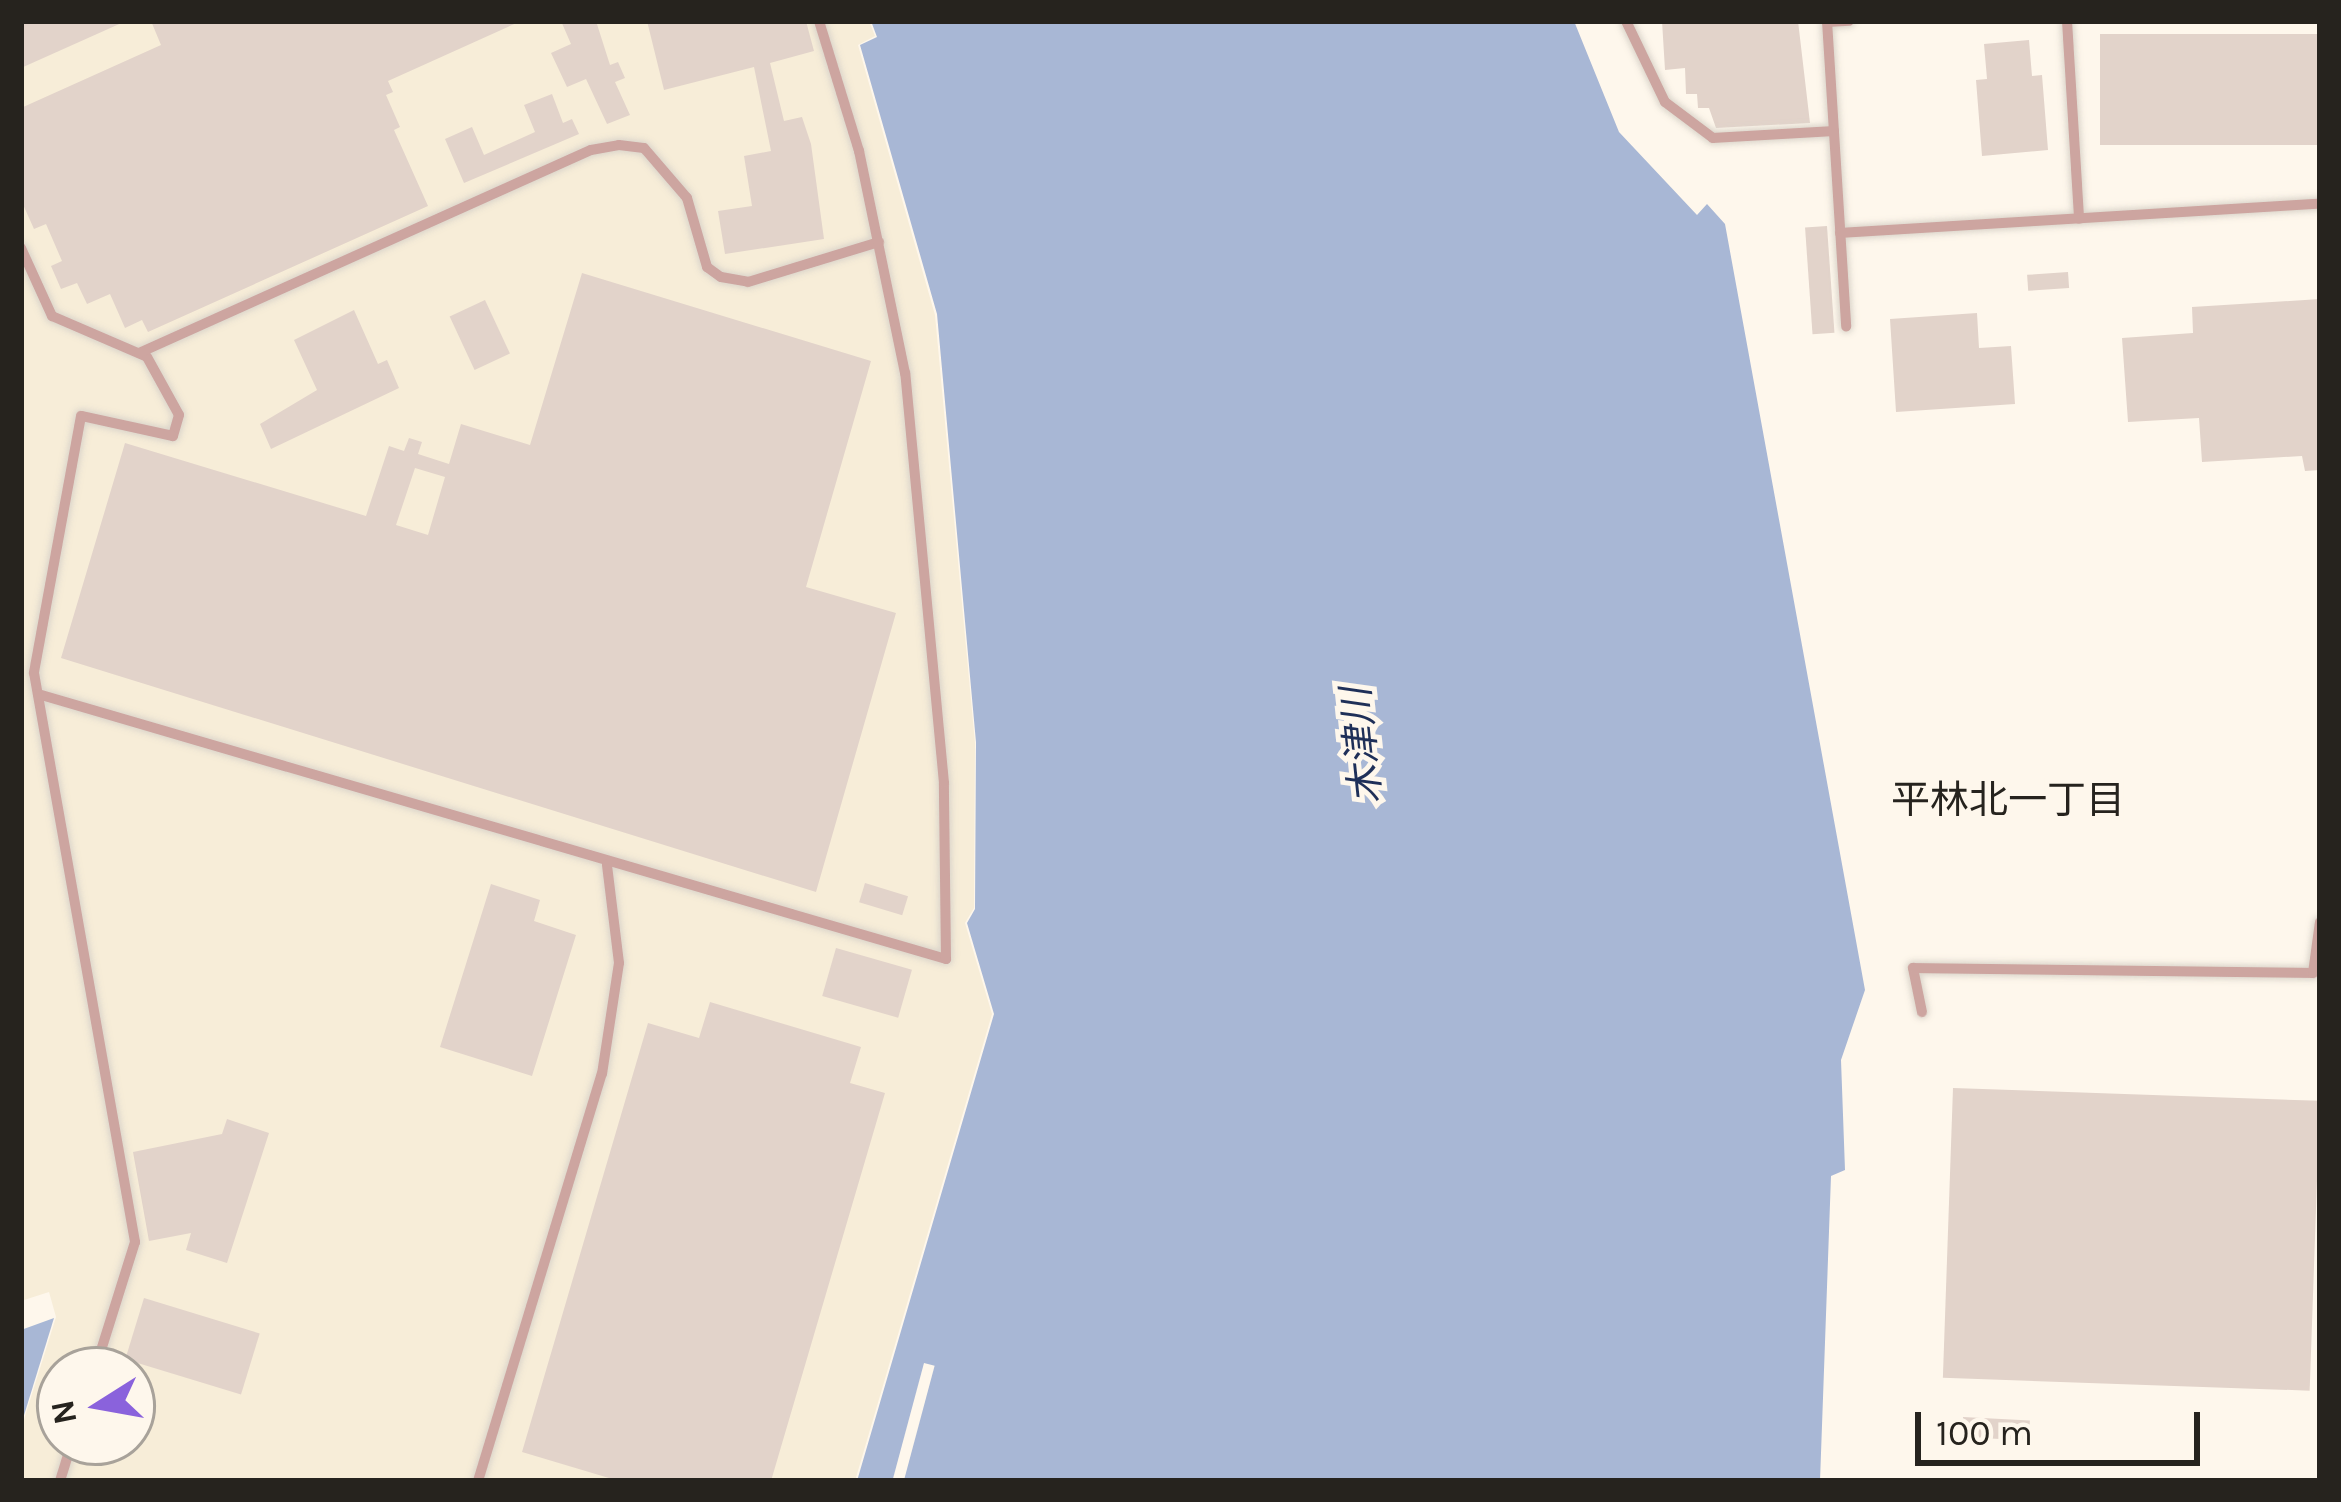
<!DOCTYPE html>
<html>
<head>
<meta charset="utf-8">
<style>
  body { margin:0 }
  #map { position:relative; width:2341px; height:1502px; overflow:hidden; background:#fef7ec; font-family:Karla,"Noto Sans JP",sans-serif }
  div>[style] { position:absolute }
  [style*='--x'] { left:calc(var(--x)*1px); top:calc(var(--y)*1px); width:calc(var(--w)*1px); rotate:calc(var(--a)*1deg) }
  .industrial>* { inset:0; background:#f7edd8 }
  .water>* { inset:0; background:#a8b7d5 }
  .pier>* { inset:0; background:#fef7ec; transform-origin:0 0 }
  .building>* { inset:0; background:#e2d3ca; transform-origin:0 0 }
  .roads { filter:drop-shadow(0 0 3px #dbd5cb) drop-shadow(0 0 3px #dbd5cb) }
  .service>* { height:10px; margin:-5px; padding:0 5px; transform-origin:5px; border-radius:5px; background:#cda5a0 }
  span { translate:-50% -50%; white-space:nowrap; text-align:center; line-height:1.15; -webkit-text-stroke:10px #fef7ec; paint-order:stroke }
  .water-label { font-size:39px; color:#1e2f58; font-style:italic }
  .neighbourhood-label { font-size:39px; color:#26231e }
  .frame { position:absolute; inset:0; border:24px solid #26231e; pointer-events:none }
  .north { position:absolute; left:36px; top:1346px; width:120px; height:120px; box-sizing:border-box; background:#fef7ec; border:3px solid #a8a29a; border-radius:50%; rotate:259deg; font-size:33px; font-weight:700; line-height:48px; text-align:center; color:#26231e }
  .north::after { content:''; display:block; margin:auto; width:42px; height:54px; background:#8a62dc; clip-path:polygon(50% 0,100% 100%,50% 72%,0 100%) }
  .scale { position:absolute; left:1915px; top:1412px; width:285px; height:54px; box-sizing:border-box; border:6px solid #26231e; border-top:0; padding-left:15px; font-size:36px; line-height:42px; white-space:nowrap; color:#26231e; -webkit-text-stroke:9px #fef7ec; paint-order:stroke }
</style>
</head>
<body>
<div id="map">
  <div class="industrial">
    <div style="clip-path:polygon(evenodd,21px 21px,869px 21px,875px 36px,858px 45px,935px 315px,975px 743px,974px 908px,965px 923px,992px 1014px,855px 1481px,21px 1481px,21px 1429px,56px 1317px,49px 1292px,21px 1301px,21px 21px,60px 1370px,132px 1370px,132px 1442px,60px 1442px,60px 1370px)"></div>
  </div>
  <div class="water">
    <div style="clip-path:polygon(871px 21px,1574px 21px,1619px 132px,1697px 215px,1707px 204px,1725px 224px,1865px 990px,1841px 1060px,1845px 1170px,1831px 1176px,1820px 1481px,857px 1481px,994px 1014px,967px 923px,975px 909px,976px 742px,937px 314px,860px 45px,877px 37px)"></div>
    <div style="clip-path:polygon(54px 1318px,21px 1425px,21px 1330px)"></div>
  </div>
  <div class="pier">
    <div style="left:924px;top:1363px;width:11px;height:123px;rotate:15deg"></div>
  </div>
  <div class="building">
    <div style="clip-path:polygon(21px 21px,126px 21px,21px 68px)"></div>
    <div style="clip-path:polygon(151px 21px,521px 21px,388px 81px,393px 92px,386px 95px,400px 127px,394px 130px,428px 206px,148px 332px,142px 320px,125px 328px,110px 294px,87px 304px,77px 283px,61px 289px,51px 266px,62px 261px,46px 224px,34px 229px,21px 200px,21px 108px,161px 45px)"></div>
    <div style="clip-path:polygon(561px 21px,596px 21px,610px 65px,618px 62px,625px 78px,615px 82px,630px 115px,607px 124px,586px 79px,567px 87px,551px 53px,571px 44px)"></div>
    <div style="clip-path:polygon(647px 21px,806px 21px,814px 51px,770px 63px,784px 121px,802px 117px,811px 144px,824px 239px,725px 254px,718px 211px,752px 206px,744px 156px,771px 151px,754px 67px,664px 90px)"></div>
    <div style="clip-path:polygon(1662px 21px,1798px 21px,1810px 123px,1716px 128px,1709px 108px,1698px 108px,1697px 94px,1686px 94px,1685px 68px,1665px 70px)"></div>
    <div style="left:2320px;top:34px;width:111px;height:220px;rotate:90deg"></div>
    <div style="clip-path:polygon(2029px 40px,2032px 76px,2042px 75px,2048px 150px,1982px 156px,1976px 80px,1987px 79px,1984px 44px)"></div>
    <div style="clip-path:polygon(552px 94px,563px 123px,572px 119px,579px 134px,464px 183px,445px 139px,472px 127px,484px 155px,535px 132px,524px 105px)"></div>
    <div style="left:1827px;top:226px;width:107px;height:22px;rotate:86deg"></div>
    <div style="left:2068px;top:272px;width:16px;height:41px;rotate:86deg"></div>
    <div style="clip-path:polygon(evenodd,582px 273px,871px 361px,806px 587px,896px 613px,816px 892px,61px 658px,125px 443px,366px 516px,389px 446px,404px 451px,409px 438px,422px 442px,418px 454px,449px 464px,461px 424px,530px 445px,582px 273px,415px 468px,445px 477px,428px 535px,396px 525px,415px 468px)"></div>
    <div style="clip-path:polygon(2320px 299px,2320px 470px,2305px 471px,2302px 456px,2202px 462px,2199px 418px,2128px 422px,2122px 338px,2193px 333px,2192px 307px)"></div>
    <div style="left:485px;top:300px;width:59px;height:39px;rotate:65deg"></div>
    <div style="clip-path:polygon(354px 310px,378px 364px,387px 360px,399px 388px,271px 449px,260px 424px,317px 390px,294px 340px)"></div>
    <div style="clip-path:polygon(1977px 313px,1979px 348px,2011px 346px,2015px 404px,1896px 412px,1890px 319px)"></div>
    <div style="left:865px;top:883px;width:45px;height:20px;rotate:17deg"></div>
    <div style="clip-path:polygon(491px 884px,540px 900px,534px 921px,576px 935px,532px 1076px,440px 1047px)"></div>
    <div style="left:836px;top:948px;width:79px;height:50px;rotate:16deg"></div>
    <div style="clip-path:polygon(710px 1002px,861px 1047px,850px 1083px,885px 1093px,771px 1481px,619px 1481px,522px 1452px,648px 1023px,699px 1038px)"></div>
    <div style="left:1953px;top:1088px;width:367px;height:290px;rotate:2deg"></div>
    <div style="clip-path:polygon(227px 1119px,269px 1133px,227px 1263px,186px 1250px,191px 1233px,149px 1241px,133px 1152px,222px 1134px)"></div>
    <div style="left:144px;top:1298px;width:121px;height:64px;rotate:17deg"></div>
    <div style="left:1963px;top:1417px;width:67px;height:20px;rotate:3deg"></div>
  </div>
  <div class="roads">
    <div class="service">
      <div style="--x:1626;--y:21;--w:90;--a:64.3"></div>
      <div style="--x:1665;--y:102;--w:60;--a:36.9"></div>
      <div style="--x:1713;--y:138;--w:121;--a:-3.3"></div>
      <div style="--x:1827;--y:21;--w:306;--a:86.4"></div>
      <div style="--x:2067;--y:21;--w:198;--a:86.5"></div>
      <div style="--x:1827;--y:22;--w:22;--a:-3"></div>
      <div style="--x:1840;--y:233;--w:481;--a:-3.5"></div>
      <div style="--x:21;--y:248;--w:75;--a:65.5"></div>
      <div style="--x:52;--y:316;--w:103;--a:23.3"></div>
      <div style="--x:147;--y:357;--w:66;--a:61.1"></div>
      <div style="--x:179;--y:415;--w:22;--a:106"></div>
      <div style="--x:173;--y:436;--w:94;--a:-167.7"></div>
      <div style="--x:81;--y:416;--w:261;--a:100.4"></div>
      <div style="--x:34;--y:673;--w:578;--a:79.93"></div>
      <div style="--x:135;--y:1242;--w:134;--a:107.4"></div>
      <div style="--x:139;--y:353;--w:495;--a:-24.2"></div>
      <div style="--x:591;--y:150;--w:28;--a:-10"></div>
      <div style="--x:619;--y:145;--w:25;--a:7"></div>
      <div style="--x:644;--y:148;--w:66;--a:49.3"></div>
      <div style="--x:687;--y:198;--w:72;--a:73.8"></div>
      <div style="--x:707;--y:267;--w:17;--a:36"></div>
      <div style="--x:721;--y:277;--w:27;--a:10"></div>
      <div style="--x:748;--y:282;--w:137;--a:-17"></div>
      <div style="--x:38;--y:694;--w:946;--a:16.27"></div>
      <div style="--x:946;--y:959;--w:176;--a:-90.7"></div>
      <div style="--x:944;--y:783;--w:412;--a:-95.4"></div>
      <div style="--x:905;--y:373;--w:227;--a:-101.7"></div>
      <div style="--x:859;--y:151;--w:136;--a:-107.1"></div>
      <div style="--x:1922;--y:1012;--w:45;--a:-101.6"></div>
      <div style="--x:1913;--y:968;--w:400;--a:0.7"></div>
      <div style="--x:2313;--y:973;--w:51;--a:-82.2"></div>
      <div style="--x:60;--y:1481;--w:41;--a:-72.9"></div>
      <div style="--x:478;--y:1481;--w:425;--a:-73.1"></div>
      <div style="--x:602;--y:1074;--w:112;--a:-81.3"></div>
      <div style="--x:619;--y:963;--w:99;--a:-97"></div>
    </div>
  </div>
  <div class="water-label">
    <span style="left:1362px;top:746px;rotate:-96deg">木津川</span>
  </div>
  <div class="neighbourhood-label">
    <span style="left:2008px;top:800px">平林北一丁目</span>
  </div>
  <div class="frame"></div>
  <div class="north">N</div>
  <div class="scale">100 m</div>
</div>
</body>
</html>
